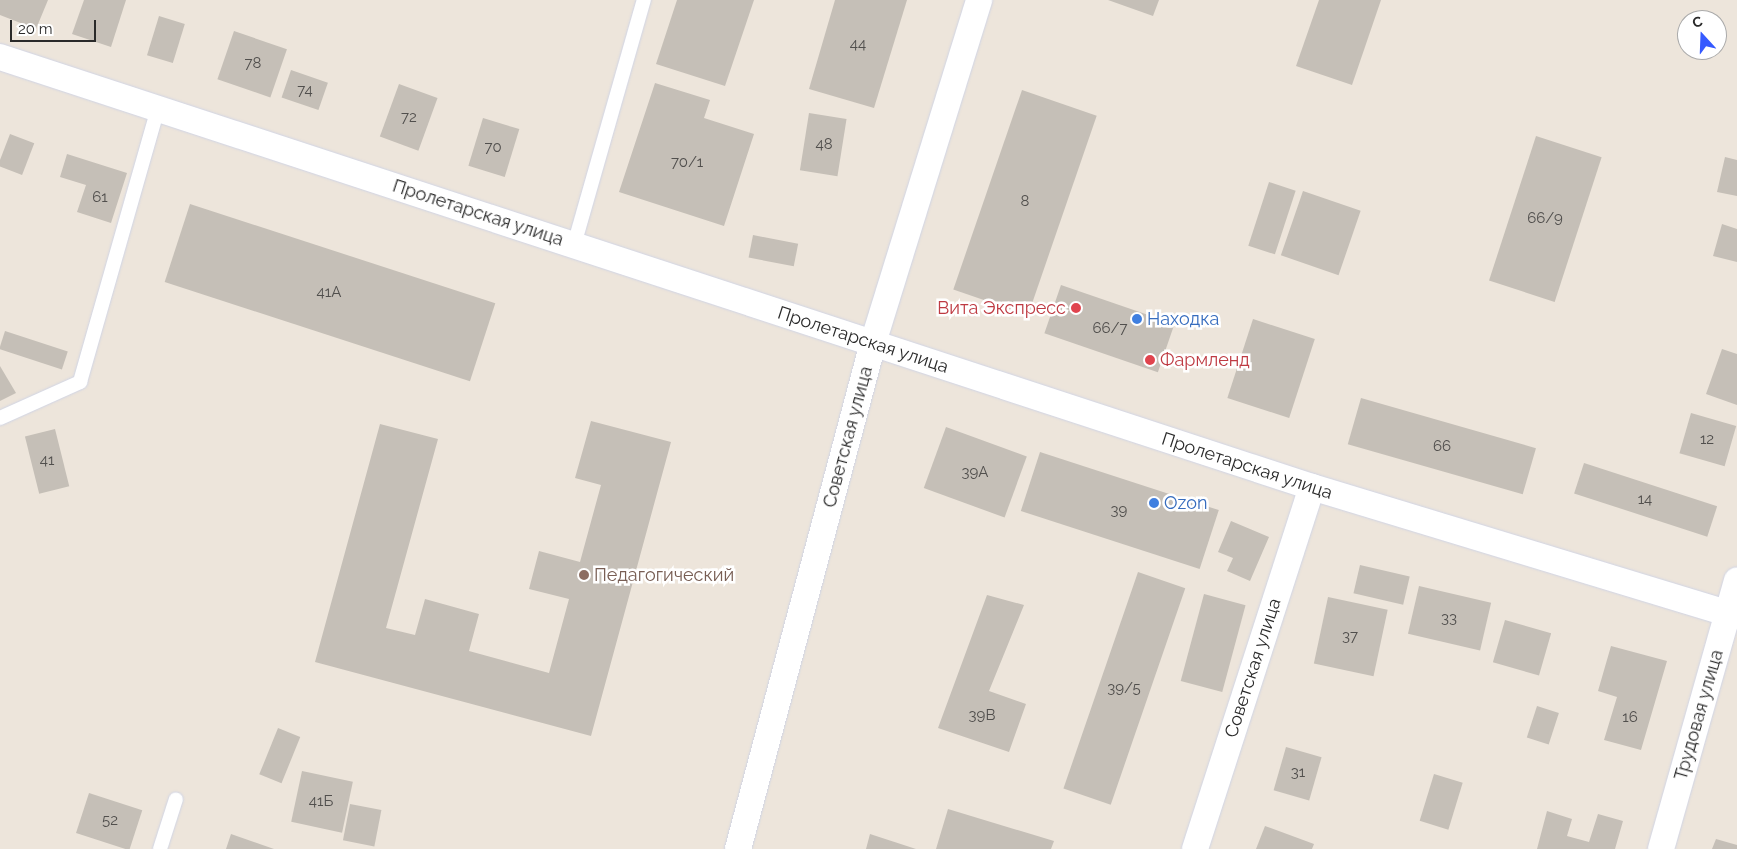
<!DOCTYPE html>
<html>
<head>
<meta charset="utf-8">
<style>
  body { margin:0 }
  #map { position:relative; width:1737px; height:849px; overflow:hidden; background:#ede5db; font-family:Raleway,sans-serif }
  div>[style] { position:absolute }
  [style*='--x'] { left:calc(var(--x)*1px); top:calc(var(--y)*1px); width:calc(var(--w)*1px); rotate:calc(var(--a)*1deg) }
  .building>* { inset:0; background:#c5bfb7; transform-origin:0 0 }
  .roads { filter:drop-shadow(0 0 1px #d0d4e4) drop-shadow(0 0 1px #d0d4e4) }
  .lane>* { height:14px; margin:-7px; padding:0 7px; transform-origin:7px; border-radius:7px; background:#fff }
  .street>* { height:26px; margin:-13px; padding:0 13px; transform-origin:13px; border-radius:13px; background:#fff }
  .dots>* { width:14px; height:14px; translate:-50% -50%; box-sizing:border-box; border:2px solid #fff; border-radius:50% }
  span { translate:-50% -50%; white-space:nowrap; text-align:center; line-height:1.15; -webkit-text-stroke:5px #fff; paint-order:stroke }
  .number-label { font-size:15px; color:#514f4d }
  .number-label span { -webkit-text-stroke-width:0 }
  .street-label { font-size:18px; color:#2a2a2a }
  .health-label { font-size:18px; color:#be3a42 }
  .right { translate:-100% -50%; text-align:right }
  .left { translate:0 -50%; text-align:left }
  .shop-label { font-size:18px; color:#366cbe }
  .education-label { font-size:18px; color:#785e54 }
  .north { position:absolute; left:1677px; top:10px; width:50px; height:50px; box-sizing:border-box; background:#fff; border:1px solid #aaa; border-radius:50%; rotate:340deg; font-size:14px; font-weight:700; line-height:20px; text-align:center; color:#2a2a2a }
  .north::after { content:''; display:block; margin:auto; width:18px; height:22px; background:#365aff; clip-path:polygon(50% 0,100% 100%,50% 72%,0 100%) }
  .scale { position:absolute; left:10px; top:20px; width:86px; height:22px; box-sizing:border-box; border:2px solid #2a2a2a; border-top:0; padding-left:6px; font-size:15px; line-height:18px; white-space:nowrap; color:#2a2a2a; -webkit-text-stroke:4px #fff; paint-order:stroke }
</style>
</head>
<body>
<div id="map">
  <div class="building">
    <div style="clip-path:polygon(0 0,48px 0,36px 29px,0 15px)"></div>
    <div style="clip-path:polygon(84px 0,126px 0,111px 47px,72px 34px)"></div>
    <div style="clip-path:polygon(677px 0,754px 0,725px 86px,656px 64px)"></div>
    <div style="clip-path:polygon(835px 0,907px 0,874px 108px,809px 89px)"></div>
    <div style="clip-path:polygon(1108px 0,1159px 0,1153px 16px)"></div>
    <div style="clip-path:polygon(1319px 0,1381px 0,1352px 85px,1296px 66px)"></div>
    <div style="left:159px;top:16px;width:27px;height:41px;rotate:17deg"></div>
    <div style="left:234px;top:31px;width:56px;height:51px;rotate:19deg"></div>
    <div style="left:291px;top:70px;width:39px;height:29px;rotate:19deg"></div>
    <div style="clip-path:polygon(655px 83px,710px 100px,704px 118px,754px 134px,724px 226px,619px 192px)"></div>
    <div style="left:399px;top:84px;width:41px;height:56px;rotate:20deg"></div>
    <div style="left:1022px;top:90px;width:79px;height:211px;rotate:19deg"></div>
    <div style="left:809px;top:113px;width:38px;height:58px;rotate:9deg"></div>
    <div style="left:483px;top:118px;width:38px;height:50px;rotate:17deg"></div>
    <div style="left:10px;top:134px;width:26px;height:34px;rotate:21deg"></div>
    <div style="left:1536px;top:136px;width:69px;height:152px;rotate:18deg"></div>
    <div style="clip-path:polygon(67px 154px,127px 173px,111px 223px,77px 212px,86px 185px,60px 177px)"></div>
    <div style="clip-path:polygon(1725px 157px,1737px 160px,1737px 196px,1717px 192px)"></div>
    <div style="left:1269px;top:182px;width:28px;height:67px;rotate:18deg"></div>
    <div style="left:1303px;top:191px;width:61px;height:68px;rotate:19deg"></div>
    <div style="left:190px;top:204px;width:321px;height:82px;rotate:18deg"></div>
    <div style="clip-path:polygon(1722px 224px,1737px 229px,1737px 262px,1713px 256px)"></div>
    <div style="left:753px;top:235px;width:46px;height:23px;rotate:11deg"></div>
    <div style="left:1061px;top:285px;width:120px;height:51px;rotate:19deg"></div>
    <div style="left:1253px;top:319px;width:65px;height:83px;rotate:18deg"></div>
    <div style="left:5px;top:331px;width:66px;height:19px;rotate:18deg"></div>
    <div style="clip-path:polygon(1722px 349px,1737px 354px,1737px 405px,1706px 394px)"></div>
    <div style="clip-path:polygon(0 366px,16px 393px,0 401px)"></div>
    <div style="left:1361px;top:398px;width:182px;height:48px;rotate:16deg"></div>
    <div style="left:1691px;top:413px;width:47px;height:42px;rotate:16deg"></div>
    <div style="clip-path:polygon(591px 421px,671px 442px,591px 736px,315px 662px,380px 424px,438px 439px,386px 628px,415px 635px,425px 599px,479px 614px,469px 651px,549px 673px,569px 599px,529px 589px,539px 551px,580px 562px,601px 485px,575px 478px)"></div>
    <div style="left:946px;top:427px;width:86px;height:65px;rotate:20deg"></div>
    <div style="left:55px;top:429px;width:59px;height:31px;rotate:76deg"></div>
    <div style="left:1040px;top:452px;width:188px;height:62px;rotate:18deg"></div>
    <div style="left:1584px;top:463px;width:140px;height:32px;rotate:18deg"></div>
    <div style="clip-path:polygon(1231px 521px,1269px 537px,1250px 581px,1227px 571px,1233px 558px,1218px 552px)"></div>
    <div style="left:1360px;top:565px;width:51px;height:29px;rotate:13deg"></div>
    <div style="left:1138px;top:572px;width:50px;height:229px;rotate:19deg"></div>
    <div style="left:1419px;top:586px;width:74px;height:49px;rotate:13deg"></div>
    <div style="left:1204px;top:594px;width:43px;height:90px;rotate:15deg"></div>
    <div style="clip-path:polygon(987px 595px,1024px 605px,989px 691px,1026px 704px,1009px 752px,938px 728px)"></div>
    <div style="left:1328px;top:597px;width:61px;height:68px;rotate:12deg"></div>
    <div style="left:1505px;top:620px;width:48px;height:44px;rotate:16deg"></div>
    <div style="clip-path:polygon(1611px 646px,1667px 661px,1641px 750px,1604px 740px,1617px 697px,1598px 691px)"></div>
    <div style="left:1537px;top:706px;width:23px;height:33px;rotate:18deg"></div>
    <div style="left:278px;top:728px;width:24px;height:50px;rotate:22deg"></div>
    <div style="left:1286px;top:747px;width:37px;height:45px;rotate:16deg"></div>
    <div style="left:302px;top:771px;width:52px;height:52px;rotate:12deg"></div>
    <div style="left:1434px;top:774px;width:30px;height:49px;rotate:17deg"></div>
    <div style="left:89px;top:793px;width:56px;height:42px;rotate:18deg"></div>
    <div style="left:350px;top:804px;width:32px;height:37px;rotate:11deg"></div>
    <div style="clip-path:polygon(948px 809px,1054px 841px,1051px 849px,936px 849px)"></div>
    <div style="clip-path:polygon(1547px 811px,1572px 819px,1567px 836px,1589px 842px,1598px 814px,1623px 821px,1615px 849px,1537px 849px)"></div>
    <div style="clip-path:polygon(1265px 826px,1314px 844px,1312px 849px,1256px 849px)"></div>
    <div style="clip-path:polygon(231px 834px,274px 849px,226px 849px)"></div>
    <div style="clip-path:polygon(870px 834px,916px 849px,866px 849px)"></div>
    <div style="clip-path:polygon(1716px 839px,1737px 845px,1737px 849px,1712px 849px)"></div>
  </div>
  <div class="roads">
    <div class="lane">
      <div style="--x:574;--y:245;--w:255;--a:-74.1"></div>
      <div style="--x:0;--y:418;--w:88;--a:-24.2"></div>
      <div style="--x:80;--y:382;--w:284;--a:-74.1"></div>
      <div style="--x:160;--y:849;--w:52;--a:-72.3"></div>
    </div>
    <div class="street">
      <div style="--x:0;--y:57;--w:1381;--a:18.15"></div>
      <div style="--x:1312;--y:487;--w:444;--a:16.9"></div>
      <div style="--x:738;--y:849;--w:524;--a:-75.06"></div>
      <div style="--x:873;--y:343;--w:359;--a:-72.8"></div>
      <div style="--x:1195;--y:849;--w:380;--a:-72.1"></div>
      <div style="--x:1661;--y:849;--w:279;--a:-74.2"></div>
    </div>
  </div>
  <div class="dots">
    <div style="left:1076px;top:308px;background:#e0444e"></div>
    <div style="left:1137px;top:319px;background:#3f7fe0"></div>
    <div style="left:1150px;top:360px;background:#e0444e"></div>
    <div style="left:1154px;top:503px;background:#3f7fe0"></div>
    <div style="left:584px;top:575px;background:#8d6e63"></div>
  </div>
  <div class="number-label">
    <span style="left:858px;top:45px">44</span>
    <span style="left:253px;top:64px">78</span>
    <span style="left:305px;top:91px">74</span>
    <span style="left:409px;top:118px">72</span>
    <span style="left:824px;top:145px">48</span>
    <span style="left:493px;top:148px">70</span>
    <span style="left:687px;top:163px">70/1</span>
    <span style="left:100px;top:198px">61</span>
    <span style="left:1025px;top:202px">8</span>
    <span style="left:1545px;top:219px">66/9</span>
    <span style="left:329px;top:293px">41А</span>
    <span style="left:1110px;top:329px">66/7</span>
    <span style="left:1707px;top:440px">12</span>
    <span style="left:1442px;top:447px">66</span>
    <span style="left:47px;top:461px">41</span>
    <span style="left:975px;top:473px">39А</span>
    <span style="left:1645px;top:500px">14</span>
    <span style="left:1119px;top:511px">39</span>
    <span style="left:1449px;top:619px">33</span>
    <span style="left:1350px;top:637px">37</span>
    <span style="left:1124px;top:689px">39/5</span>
    <span style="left:982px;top:716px">39В</span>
    <span style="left:1630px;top:718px">16</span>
    <span style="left:1298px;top:773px">31</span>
    <span style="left:321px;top:802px">41Б</span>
    <span style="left:110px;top:821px">52</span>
  </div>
  <div class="street-label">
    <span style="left:478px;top:213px;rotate:18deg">Пролетарская улица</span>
    <span style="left:863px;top:340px;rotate:18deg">Пролетарская улица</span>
    <span style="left:848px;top:437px;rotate:-75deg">Советская улица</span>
    <span style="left:1247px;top:466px;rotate:18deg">Пролетарская улица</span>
    <span style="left:1253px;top:668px;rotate:-72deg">Советская улица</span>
    <span style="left:1699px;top:715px;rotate:-74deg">Трудовая улица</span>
  </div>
  <div class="health-label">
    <span class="right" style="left:1066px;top:308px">Вита Экспресс</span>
    <span class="left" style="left:1160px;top:360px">Фармленд</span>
  </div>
  <div class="shop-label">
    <span class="left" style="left:1147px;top:319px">Находка</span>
    <span class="left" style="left:1164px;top:503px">Ozon</span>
  </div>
  <div class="education-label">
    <span class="left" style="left:594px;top:575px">Педагогический</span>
  </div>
  <div class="north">С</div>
  <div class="scale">20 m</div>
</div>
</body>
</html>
